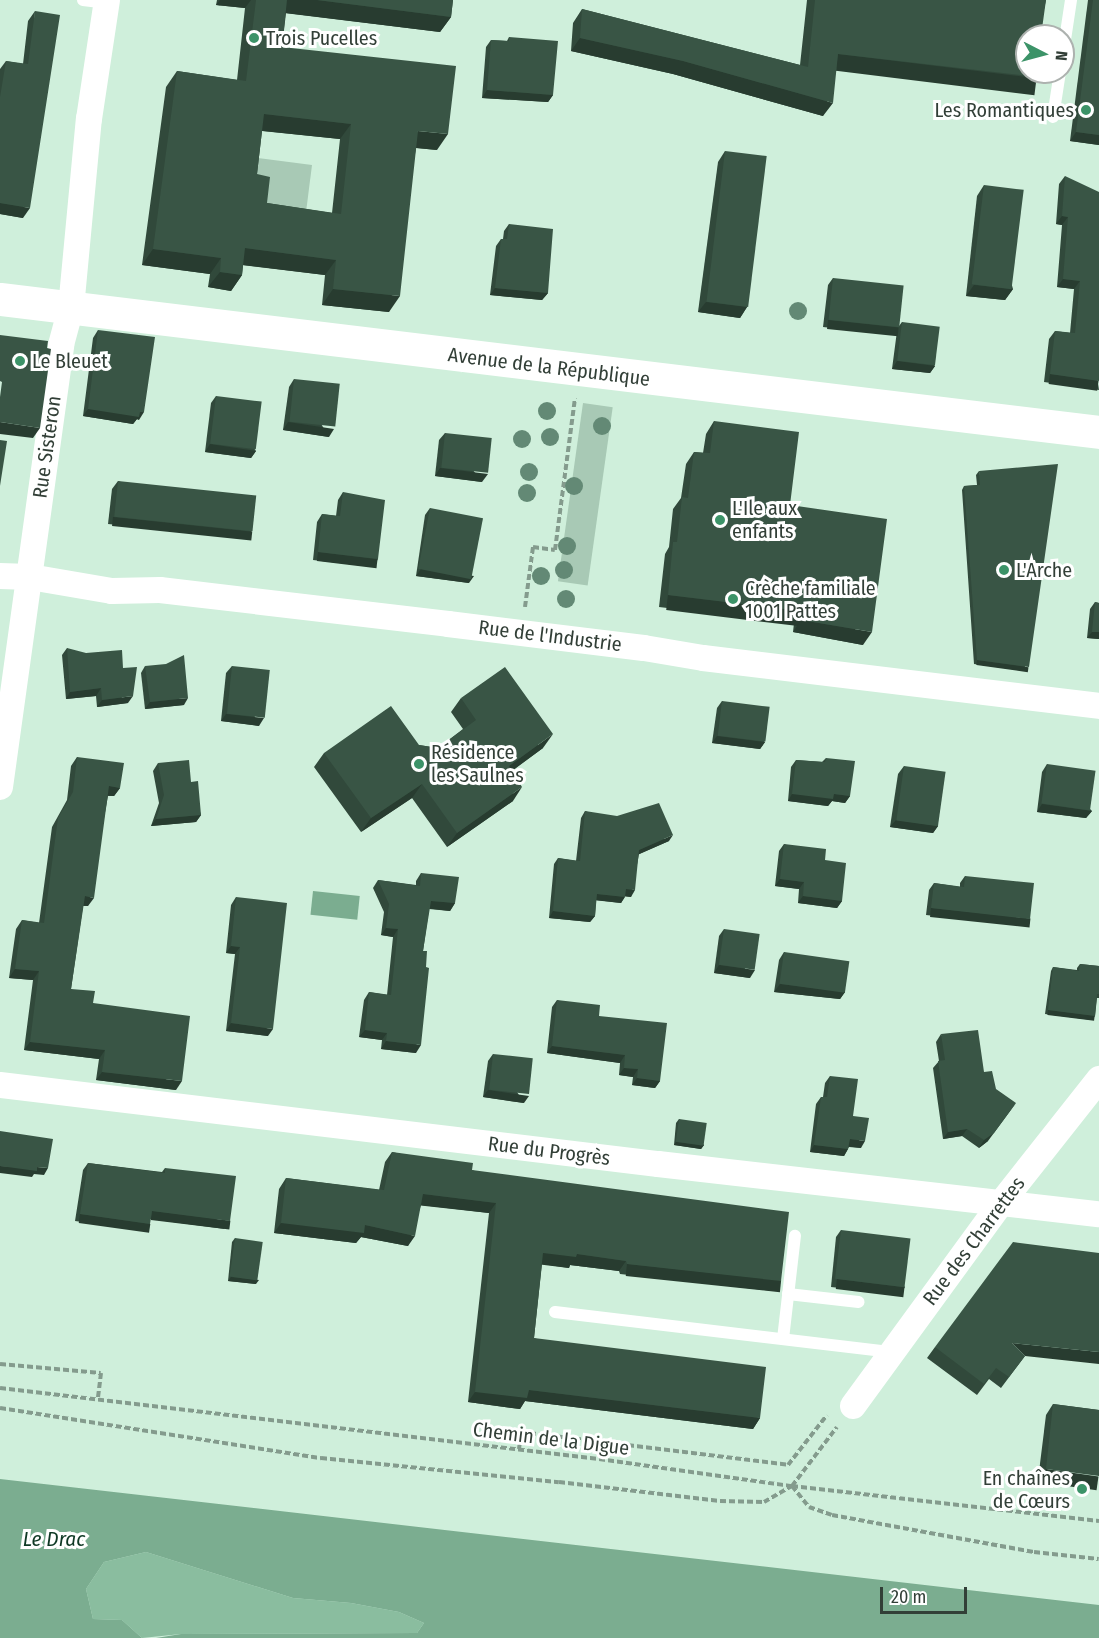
<!DOCTYPE html>
<html>
<head>
<meta charset="utf-8">
<style>
  body { margin:0 }
  #map { position:relative; width:1099px; height:1638px; overflow:hidden; background:#cfefdb; font-family:"Fira Sans Condensed",sans-serif }
  div>[style] { position:absolute }
  [style*='--x'] { left:calc(var(--x)*1px); top:calc(var(--y)*1px); width:calc(var(--w)*1px); rotate:calc(var(--a)*1deg) }
  .green>* { inset:0; background:#a8c9b5; transform-origin:0 0 }
  .forest>* { inset:0; background:#8abd9f }
  .water>* { inset:0; background:#7bad90; transform-origin:0 0 }
  .path>* { height:4px; margin-top:-2px; transform-origin:0; background:repeating-linear-gradient(90deg,#849b8d 0 6px,transparent 0 9px) }
  .lane>* { height:12px; margin:-6px; padding:0 6px; transform-origin:6px; border-radius:6px; background:#fff }
  .street>* { height:26px; margin:-13px; padding:0 13px; transform-origin:13px; border-radius:13px; background:#fff }
  .secondary>* { height:33px; margin:-16.5px; padding:0 16.5px; transform-origin:16.5px; border-radius:16.5px; background:#fff }
  .trees>* { width:18px; height:18px; margin:-9px; border-radius:50%; background:#638975 }
  .wall>* { inset:0; background:#31493b }
  .shaded-wall>* { inset:0; background:#283c30; transform-origin:0 0 }
  .building>* { inset:0; background:#395545; transform-origin:0 0 }
  .dots>* { width:16px; height:16px; translate:-50% -50%; box-sizing:border-box; border:3px solid #fff; border-radius:50% }
  span { translate:-50% -50%; white-space:nowrap; text-align:center; line-height:1.15; -webkit-text-stroke:6px #fff; paint-order:stroke }
  .poi-label { font-size:20px; color:#323f37 }
  .left { translate:0 -50%; text-align:left }
  .right { translate:-100% -50%; text-align:right }
  .street-label { font-size:20px; color:#323f37 }
  .water-label { font-size:21px; color:#0f3925; font-style:italic }
  .north { position:absolute; left:1015px; top:24px; width:60px; height:60px; box-sizing:border-box; background:#fff; border:2px solid #adb2af; border-radius:50%; rotate:96deg; font-size:16px; font-weight:700; line-height:24px; text-align:center; color:#323f37 }
  .north::after { content:''; display:block; margin:auto; width:21px; height:27px; background:#3c9368; clip-path:polygon(50% 0,100% 100%,50% 72%,0 100%) }
  .scale { position:absolute; left:880px; top:1587px; width:87px; height:27px; box-sizing:border-box; border:3px solid #323f37; border-top:0; padding-left:8px; font-size:18px; line-height:21px; white-space:nowrap; color:#323f37; -webkit-text-stroke:4px #fff; paint-order:stroke }
</style>
</head>
<body>
<div id="map">
  <div class="green">
    <div style="clip-path:polygon(258px 158px,312px 165px,305px 220px,259px 215px,254px 187px)"></div>
    <div style="left:583px;top:403px;width:30px;height:180px;rotate:8deg"></div>
  </div>
  <div class="forest">
    <div style="clip-path:polygon(146px 1552px,293px 1598px,351px 1603px,399px 1612px,424px 1623px,417px 1633px,181px 1634px,142px 1638px,122px 1620px,93px 1619px,86px 1589px,104px 1562px)"></div>
  </div>
  <div class="water">
    <div style="left:313px;top:891px;width:47px;height:24px;rotate:6deg"></div>
    <div style="clip-path:polygon(0 1479px,1099px 1605px,1099px 1638px,156px 1638px,181px 1634px,417px 1633px,424px 1623px,399px 1612px,351px 1603px,293px 1598px,146px 1552px,104px 1562px,86px 1589px,93px 1619px,122px 1620px,142px 1638px,0 1638px)"></div>
  </div>
  <div class="path">
    <div style="--x:525;--y:607;--w:61;--a:-82.4"></div>
    <div style="--x:533;--y:547;--w:22;--a:8"></div>
    <div style="--x:555;--y:550;--w:153;--a:-82.5"></div>
    <div style="--x:0;--y:1364;--w:101;--a:5.1"></div>
    <div style="--x:101;--y:1373;--w:26;--a:97"></div>
    <div style="--x:0;--y:1388;--w:603;--a:6.76"></div>
    <div style="--x:599;--y:1459;--w:195;--a:8"></div>
    <div style="--x:792;--y:1486;--w:309;--a:6.5"></div>
    <div style="--x:0;--y:1408;--w:325;--a:8.9"></div>
    <div style="--x:321;--y:1458;--w:239;--a:5.8"></div>
    <div style="--x:559;--y:1482;--w:162;--a:6.7"></div>
    <div style="--x:720;--y:1501;--w:44;--a:1.3"></div>
    <div style="--x:764;--y:1502;--w:32;--a:-30"></div>
    <div style="--x:792;--y:1486;--w:27;--a:51"></div>
    <div style="--x:809;--y:1507;--w:24;--a:19"></div>
    <div style="--x:832;--y:1515;--w:205;--a:10.4"></div>
    <div style="--x:1034;--y:1552;--w:65;--a:6.1"></div>
    <div style="--x:519;--y:1449;--w:17;--a:-83"></div>
    <div style="--x:521;--y:1432;--w:269;--a:7"></div>
    <div style="--x:788;--y:1465;--w:63;--a:-52"></div>
    <div style="--x:792;--y:1486;--w:74;--a:-52.7"></div>
  </div>
  <div class="lane">
    <div style="--x:83;--y:0;--w:23;--a:7"></div>
    <div style="--x:1063;--y:53;--w:54;--a:-81.4"></div>
    <div style="--x:1053;--y:117;--w:46;--a:-81.2"></div>
    <div style="--x:788;--y:1294;--w:71;--a:6.4"></div>
    <div style="--x:555;--y:1312;--w:339;--a:6.8"></div>
    <div style="--x:783;--y:1339;--w:104;--a:-83.4"></div>
  </div>
  <div class="street">
    <div style="--x:0;--y:576;--w:30;--a:2"></div>
    <div style="--x:30;--y:577;--w:83;--a:9.7"></div>
    <div style="--x:112;--y:591;--w:48;--a:-1.2"></div>
    <div style="--x:160;--y:590;--w:290;--a:6.7"></div>
    <div style="--x:448;--y:624;--w:197;--a:7"></div>
    <div style="--x:644;--y:648;--w:60;--a:9.6"></div>
    <div style="--x:703;--y:658;--w:399;--a:6.9"></div>
    <div style="--x:0;--y:787;--w:446;--a:-82.1"></div>
    <div style="--x:61;--y:345;--w:38;--a:-75"></div>
    <div style="--x:71;--y:308;--w:190;--a:-84.6"></div>
    <div style="--x:89;--y:119;--w:120;--a:-81.4"></div>
    <div style="--x:0;--y:1085;--w:663;--a:6.85"></div>
    <div style="--x:658;--y:1164;--w:444;--a:6.5"></div>
    <div style="--x:853;--y:1406;--w:253;--a:-53.9"></div>
    <div style="--x:1002;--y:1202;--w:157;--a:-51.7"></div>
  </div>
  <div class="secondary">
    <div style="--x:0;--y:299;--w:1107;--a:6.9"></div>
  </div>
  <div class="trees">
    <div style="left:798px;top:311px"></div>
    <div style="left:547px;top:411px"></div>
    <div style="left:602px;top:426px"></div>
    <div style="left:550px;top:437px"></div>
    <div style="left:522px;top:439px"></div>
    <div style="left:529px;top:472px"></div>
    <div style="left:574px;top:486px"></div>
    <div style="left:527px;top:493px"></div>
    <div style="left:567px;top:546px"></div>
    <div style="left:564px;top:570px"></div>
    <div style="left:541px;top:576px"></div>
    <div style="left:566px;top:599px"></div>
  </div>
  <div class="wall">
    <div style="clip-path:polygon(evenodd,217px 0,453px 0,451px 17px,440px 32px,286px 13px,282px 47px,437px 150px,416px 148px,389px 312px,322px 305px,325px 275px,243px 265px,242px 275px,231px 291px,208px 287px,210px 274px,142px 265px,166px 87px,177px 71px,237px 80px,245px 8px,216px 5px,217px 0,262px 131px,340px 139px,332px 213px,267px 203px,257px 174px,262px 131px)"></div>
    <div style="clip-path:polygon(807px 0,1046px 0,1027px 90px,837px 68px,823px 116px,673px 74px,571px 51px,573px 23px,582px 9px,800px 65px)"></div>
    <div style="clip-path:polygon(1088px 0,1099px 0,1099px 145px,1070px 141px)"></div>
    <div style="clip-path:polygon(35px 11px,23px 218px,0 214px,0 69px,6px 61px,23px 64px,28px 21px)"></div>
    <div style="clip-path:polygon(509px 37px,553px 95px,548px 102px,482px 98px,486px 47px,491px 40px,507px 41px)"></div>
    <div style="clip-path:polygon(725px 151px,747px 307px,740px 318px,698px 312px,718px 162px)"></div>
    <div style="clip-path:polygon(1065px 176px,1099px 390px,1044px 382px,1049px 339px,1055px 331px,1070px 333px,1074px 289px,1057px 287px,1062px 225px,1056px 224px,1059px 184px)"></div>
    <div style="clip-path:polygon(984px 185px,1013px 289px,1005px 300px,966px 296px,977px 196px)"></div>
    <div style="clip-path:polygon(509px 224px,548px 293px,542px 300px,490px 295px,496px 246px,501px 239px,503px 239px,504px 231px)"></div>
    <div style="clip-path:polygon(833px 278px,899px 326px,902px 322px,935px 366px,930px 373px,892px 369px,897px 331px,894px 335px,823px 327px,828px 285px)"></div>
    <div style="clip-path:polygon(98px 330px,139px 420px,137px 419px,133px 424px,83px 416px,93px 338px)"></div>
    <div style="clip-path:polygon(294px 379px,329px 437px,283px 430px,289px 387px)"></div>
    <div style="clip-path:polygon(216px 396px,256px 451px,251px 458px,205px 452px,211px 403px)"></div>
    <div style="clip-path:polygon(714px 421px,790px 505px,863px 645px,793px 632px,794px 623px,659px 607px,665px 554px,669px 547px,673px 509px,681px 498px,686px 464px,694px 452px,703px 453px,706px 434px)"></div>
    <div style="clip-path:polygon(445px 433px,482px 482px,435px 476px,439px 440px)"></div>
    <div style="clip-path:polygon(979px 471px,1026px 671px,974px 664px,962px 490px,964px 486px,977px 485px,976px 475px)"></div>
    <div style="clip-path:polygon(118px 481px,252px 531px,247px 538px,108px 524px,112px 489px)"></div>
    <div style="clip-path:polygon(343px 492px,378px 559px,373px 567px,313px 560px,317px 522px,322px 514px,336px 516px,338px 500px)"></div>
    <div style="clip-path:polygon(430px 508px,469px 583px,416px 576px,425px 515px)"></div>
    <div style="clip-path:polygon(1099px 599px,1099px 639px,1087px 638px,1090px 609px,1095px 602px,1099px 603px)"></div>
    <div style="clip-path:polygon(67px 648px,128px 703px,97px 707px,96px 696px,66px 699px,62px 655px)"></div>
    <div style="clip-path:polygon(145px 666px,184px 705px,145px 709px,141px 673px)"></div>
    <div style="clip-path:polygon(232px 666px,259px 726px,221px 721px,226px 673px)"></div>
    <div style="clip-path:polygon(461px 698px,543px 748px,512px 771px,513px 801px,447px 847px,412px 798px,361px 832px,314px 767px,324px 753px,419px 745px,438px 748px,463px 729px,451px 712px)"></div>
    <div style="clip-path:polygon(722px 701px,765px 742px,760px 749px,712px 743px,717px 708px)"></div>
    <div style="clip-path:polygon(77px 757px,120px 788px,114px 796px,108px 796px,88px 906px,83px 906px,71px 989px,93px 1003px,176px 1090px,96px 1080px,99px 1059px,24px 1050px,33px 980px,9px 978px,16px 929px,22px 920px,39px 923px,52px 827px,67px 800px,71px 766px)"></div>
    <div style="clip-path:polygon(826px 758px,850px 796px,845px 803px,832px 801px,828px 806px,788px 801px,791px 767px,796px 760px,822px 762px)"></div>
    <div style="clip-path:polygon(158px 763px,191px 782px,201px 815px,196px 822px,151px 826px,159px 803px,153px 771px)"></div>
    <div style="clip-path:polygon(1047px 764px,1092px 811px,1086px 818px,1037px 812px,1042px 772px)"></div>
    <div style="clip-path:polygon(904px 766px,938px 826px,933px 833px,890px 827px,898px 774px)"></div>
    <div style="clip-path:polygon(585px 811px,669px 841px,639px 854px,631px 897px,625px 896px,621px 903px,596px 900px,595px 916px,590px 922px,549px 918px,554px 864px,558px 858px,576px 861px,581px 818px)"></div>
    <div style="clip-path:polygon(784px 844px,825px 860px,842px 901px,837px 908px,798px 903px,799px 889px,775px 886px,779px 851px)"></div>
    <div style="clip-path:polygon(421px 873px,455px 903px,450px 911px,429px 909px,423px 951px,416px 1053px,381px 1049px,382px 1040px,359px 1037px,364px 1000px,369px 992px,387px 995px,393px 937px,381px 935px,384px 912px,373px 888px,378px 880px,416px 885px,416px 881px)"></div>
    <div style="clip-path:polygon(965px 876px,1025px 926px,926px 915px,929px 890px,934px 883px,960px 887px,960px 883px)"></div>
    <div style="clip-path:polygon(236px 897px,268px 1036px,226px 1031px,235px 954px,226px 953px,231px 905px)"></div>
    <div style="clip-path:polygon(724px 929px,750px 978px,714px 973px,719px 936px)"></div>
    <div style="clip-path:polygon(784px 952px,845px 992px,840px 999px,774px 992px,779px 960px)"></div>
    <div style="clip-path:polygon(1080px 964px,1099px 966px,1099px 998px,1097px 998px,1095px 1016px,1092px 1020px,1045px 1014px,1051px 971px,1053px 967px,1077px 970px,1077px 968px)"></div>
    <div style="clip-path:polygon(557px 1000px,599px 1016px,660px 1081px,655px 1088px,632px 1085px,633px 1077px,619px 1075px,620px 1063px,547px 1053px,552px 1007px)"></div>
    <div style="clip-path:polygon(941px 1034px,988px 1141px,979px 1148px,962px 1136px,943px 1139px,933px 1068px,939px 1061px,936px 1042px)"></div>
    <div style="clip-path:polygon(493px 1054px,524px 1103px,483px 1097px,488px 1061px)"></div>
    <div style="clip-path:polygon(830px 1076px,853px 1116px,861px 1148px,849px 1147px,844px 1156px,810px 1152px,816px 1104px,821px 1097px,823px 1097px,825px 1083px)"></div>
    <div style="clip-path:polygon(679px 1119px,704px 1145px,701px 1149px,674px 1145px,676px 1123px)"></div>
    <div style="clip-path:polygon(392px 1152px,472px 1170px,781px 1281px,774px 1291px,620px 1274px,619px 1271px,570px 1265px,569px 1268px,542px 1264px,534px 1338px,760px 1418px,753px 1429px,525px 1401px,520px 1409px,468px 1402px,489px 1213px,421px 1205px,408px 1246px,361px 1237px,356px 1243px,274px 1233px,279px 1189px,286px 1178px,379px 1190px,385px 1162px)"></div>
    <div style="clip-path:polygon(88px 1163px,162px 1172px,165px 1168px,225px 1229px,150px 1219px,150px 1224px,145px 1231px,75px 1221px,83px 1170px)"></div>
    <div style="clip-path:polygon(841px 1230px,905px 1287px,900px 1295px,831px 1287px,836px 1237px)"></div>
    <div style="clip-path:polygon(235px 1238px,256px 1284px,228px 1281px,232px 1242px)"></div>
    <div style="clip-path:polygon(935px 1347px,1025px 1356px,1001px 1388px,989px 1379px,977px 1395px,927px 1358px)"></div>
    <div style="clip-path:polygon(1053px 1404px,1099px 1410px,1038px 1480px,1046px 1415px)"></div>
  </div>
  <div class="shaded-wall">
    <div style="clip-path:polygon(220px 0,251px 0,245px 8px,216px 5px)"></div>
    <div style="clip-path:polygon(285px 0,317px 0,451px 17px,440px 32px,276px 12px)"></div>
    <div style="clip-path:polygon(580px 38px,683px 61px,833px 103px,823px 116px,673px 74px,571px 51px)"></div>
    <div style="left:838px;top:54px;width:200px;height:17px;rotate:7deg"></div>
    <div style="clip-path:polygon(487px 90px,553px 95px,548px 102px,482px 98px)"></div>
    <div style="clip-path:polygon(264px 114px,351px 124px,340px 139px,253px 130px)"></div>
    <div style="clip-path:polygon(418px 131px,448px 134px,437px 150px,407px 147px)"></div>
    <div style="clip-path:polygon(1076px 132px,1099px 135px,1099px 145px,1070px 141px)"></div>
    <div style="clip-path:polygon(0 203px,30px 208px,23px 218px,0 214px)"></div>
    <div style="clip-path:polygon(1062px 216px,1068px 217px,1062px 225px,1056px 224px)"></div>
    <div style="clip-path:polygon(245px 248px,336px 260px,325px 275px,234px 264px)"></div>
    <div style="clip-path:polygon(153px 249px,221px 258px,210px 274px,142px 265px)"></div>
    <div style="clip-path:polygon(220px 272px,242px 275px,231px 291px,208px 287px)"></div>
    <div style="clip-path:polygon(1063px 279px,1080px 281px,1074px 289px,1057px 287px)"></div>
    <div style="clip-path:polygon(974px 285px,1013px 289px,1005px 300px,966px 296px)"></div>
    <div style="clip-path:polygon(495px 288px,548px 293px,542px 300px,490px 295px)"></div>
    <div style="clip-path:polygon(333px 289px,400px 296px,389px 312px,322px 305px)"></div>
    <div style="clip-path:polygon(706px 302px,747px 307px,740px 318px,698px 312px)"></div>
    <div style="left:828px;top:320px;width:71px;height:9px;rotate:6deg"></div>
    <div style="clip-path:polygon(897px 361px,935px 366px,930px 373px,892px 369px)"></div>
    <div style="left:1050px;top:374px;width:49px;height:10px;rotate:8deg"></div>
    <div style="clip-path:polygon(88px 409px,140px 412px,144px 412px,139px 420px,137px 419px,133px 424px,83px 416px)"></div>
    <div style="clip-path:polygon(0 422px,40px 428px,33px 438px,0 434px)"></div>
    <div style="clip-path:polygon(288px 422px,334px 429px,329px 437px,283px 430px)"></div>
    <div style="clip-path:polygon(210px 444px,256px 451px,251px 458px,205px 452px)"></div>
    <div style="clip-path:polygon(440px 468px,488px 474px,482px 482px,435px 476px)"></div>
    <div style="left:113px;top:517px;width:140px;height:9px;rotate:6deg"></div>
    <div style="left:318px;top:552px;width:60px;height:9px;rotate:7deg"></div>
    <div style="clip-path:polygon(421px 569px,474px 576px,469px 583px,416px 576px)"></div>
    <div style="left:668px;top:595px;width:135px;height:15px;rotate:7deg"></div>
    <div style="clip-path:polygon(801px 620px,872px 632px,863px 645px,793px 632px)"></div>
    <div style="clip-path:polygon(1092px 632px,1099px 632px,1099px 639px,1087px 638px)"></div>
    <div style="left:977px;top:660px;width:52px;height:5px;rotate:8deg"></div>
    <div style="clip-path:polygon(101px 688px,96px 696px,66px 699px,70px 692px)"></div>
    <div style="clip-path:polygon(133px 696px,128px 703px,97px 707px,102px 700px)"></div>
    <div style="clip-path:polygon(188px 698px,184px 705px,145px 709px,150px 702px)"></div>
    <div style="clip-path:polygon(226px 714px,264px 718px,259px 726px,221px 721px)"></div>
    <div style="clip-path:polygon(553px 734px,543px 748px,499px 780px,509px 766px)"></div>
    <div style="clip-path:polygon(717px 736px,765px 742px,760px 749px,712px 743px)"></div>
    <div style="clip-path:polygon(422px 784px,412px 798px,361px 832px,371px 818px)"></div>
    <div style="clip-path:polygon(109px 786px,120px 788px,114px 796px,103px 795px)"></div>
    <div style="clip-path:polygon(522px 787px,513px 801px,447px 847px,457px 833px)"></div>
    <div style="clip-path:polygon(792px 794px,834px 794px,850px 796px,845px 803px,832px 801px,828px 806px,788px 801px)"></div>
    <div style="clip-path:polygon(1042px 804px,1092px 811px,1086px 818px,1037px 812px)"></div>
    <div style="clip-path:polygon(201px 815px,196px 822px,151px 826px,156px 819px)"></div>
    <div style="clip-path:polygon(896px 820px,938px 826px,933px 833px,890px 827px)"></div>
    <div style="clip-path:polygon(673px 835px,669px 841px,635px 856px,639px 850px)"></div>
    <div style="clip-path:polygon(780px 879px,804px 882px,799px 889px,775px 886px)"></div>
    <div style="clip-path:polygon(626px 889px,635px 890px,631px 897px,621px 896px)"></div>
    <div style="clip-path:polygon(597px 894px,625px 897px,621px 903px,593px 900px)"></div>
    <div style="clip-path:polygon(85px 896px,94px 898px,88px 906px,79px 905px)"></div>
    <div style="clip-path:polygon(803px 896px,842px 901px,837px 908px,798px 903px)"></div>
    <div style="clip-path:polygon(431px 901px,455px 903px,450px 911px,425px 908px)"></div>
    <div style="left:931px;top:908px;width:100px;height:9px;rotate:6deg"></div>
    <div style="clip-path:polygon(553px 911px,595px 916px,590px 922px,549px 918px)"></div>
    <div style="clip-path:polygon(386px 928px,398px 929px,393px 937px,381px 935px)"></div>
    <div style="clip-path:polygon(231px 946px,240px 947px,235px 954px,226px 953px)"></div>
    <div style="clip-path:polygon(719px 965px,755px 970px,750px 978px,714px 973px)"></div>
    <div style="clip-path:polygon(15px 969px,39px 971px,33px 980px,9px 978px)"></div>
    <div style="clip-path:polygon(780px 984px,845px 992px,840px 999px,774px 992px)"></div>
    <div style="left:1048px;top:1010px;width:47px;height:5px;rotate:7deg"></div>
    <div style="clip-path:polygon(231px 1023px,273px 1029px,268px 1036px,226px 1031px)"></div>
    <div style="clip-path:polygon(365px 1030px,387px 1033px,382px 1040px,359px 1037px)"></div>
    <div style="clip-path:polygon(386px 1041px,421px 1045px,416px 1053px,381px 1049px)"></div>
    <div style="clip-path:polygon(30px 1042px,105px 1050px,99px 1059px,24px 1050px)"></div>
    <div style="clip-path:polygon(552px 1046px,625px 1055px,620px 1063px,547px 1053px)"></div>
    <div style="clip-path:polygon(624px 1068px,638px 1069px,633px 1077px,619px 1075px)"></div>
    <div style="clip-path:polygon(102px 1072px,182px 1081px,176px 1090px,96px 1080px)"></div>
    <div style="clip-path:polygon(637px 1078px,660px 1081px,655px 1088px,632px 1085px)"></div>
    <div style="clip-path:polygon(488px 1090px,529px 1096px,524px 1103px,483px 1097px)"></div>
    <div style="clip-path:polygon(1016px 1103px,988px 1141px,979px 1148px,984px 1140px)"></div>
    <div style="clip-path:polygon(967px 1129px,962px 1136px,943px 1139px,948px 1132px)"></div>
    <div style="clip-path:polygon(850px 1139px,865px 1141px,861px 1148px,845px 1146px)"></div>
    <div style="clip-path:polygon(676px 1142px,704px 1145px,701px 1149px,674px 1145px)"></div>
    <div style="clip-path:polygon(814px 1145px,848px 1149px,844px 1156px,810px 1152px)"></div>
    <div style="clip-path:polygon(0 1166px,37px 1167px,48px 1168px,44px 1175px,34px 1174px,32px 1177px,0 1173px)"></div>
    <div style="clip-path:polygon(423px 1194px,496px 1203px,489px 1213px,416px 1205px)"></div>
    <div style="left:152px;top:1211px;width:79px;height:9px;rotate:7deg"></div>
    <div style="left:80px;top:1214px;width:71px;height:9px;rotate:8deg"></div>
    <div style="clip-path:polygon(281px 1223px,365px 1225px,415px 1236px,408px 1246px,361px 1237px,356px 1243px,274px 1233px)"></div>
    <div style="clip-path:polygon(543px 1253px,577px 1254px,626px 1261px,619px 1271px,570px 1265px,569px 1268px,536px 1264px)"></div>
    <div style="left:627px;top:1264px;width:155px;height:12px;rotate:6deg"></div>
    <div style="clip-path:polygon(231px 1277px,259px 1280px,256px 1284px,228px 1281px)"></div>
    <div style="left:837px;top:1279px;width:68px;height:10px;rotate:7deg"></div>
    <div style="clip-path:polygon(1012px 1343px,1099px 1352px,1099px 1364px,1025px 1356px,1001px 1388px,1025px 1356px)"></div>
    <div style="clip-path:polygon(529px 1390px,760px 1418px,753px 1429px,525px 1401px,520px 1409px,468px 1402px,475px 1392px)"></div>
    <div style="left:1046px;top:1469px;width:53px;height:14px;rotate:8deg"></div>
  </div>
  <div class="building">
    <div style="clip-path:polygon(evenodd,256px 0,287px 0,282px 47px,456px 66px,448px 134px,418px 131px,400px 296px,333px 289px,336px 260px,245px 248px,242px 275px,220px 272px,221px 258px,153px 249px,177px 71px,246px 81px,256px 0,264px 114px,351px 124px,341px 214px,267px 203px,270px 177px,257px 174px,264px 114px)"></div>
    <div style="clip-path:polygon(317px 0,453px 0,451px 17px)"></div>
    <div style="clip-path:polygon(815px 0,1046px 0,1041px 36px,1027px 36px,1027px 72px,1037px 72px,1037px 77px,838px 54px,833px 103px,683px 61px,580px 38px,582px 9px,808px 67px)"></div>
    <div style="clip-path:polygon(1093px 0,1099px 0,1099px 135px,1076px 132px)"></div>
    <div style="clip-path:polygon(35px 11px,60px 15px,30px 208px,0 203px,0 97px,6px 61px,28px 64px)"></div>
    <div style="clip-path:polygon(509px 37px,558px 41px,553px 95px,487px 90px,491px 40px,509px 41px)"></div>
    <div style="left:725px;top:151px;width:42px;height:152px;rotate:7deg"></div>
    <div style="clip-path:polygon(1065px 176px,1099px 192px,1099px 381px,1050px 374px,1055px 331px,1075px 333px,1080px 281px,1063px 279px,1068px 217px,1062px 216px)"></div>
    <div style="left:984px;top:185px;width:40px;height:100px;rotate:7deg"></div>
    <div style="clip-path:polygon(509px 224px,553px 229px,548px 293px,495px 288px,501px 239px,507px 239px)"></div>
    <div style="left:833px;top:278px;width:71px;height:42px;rotate:6deg"></div>
    <div style="left:902px;top:322px;width:38px;height:39px;rotate:7deg"></div>
    <div style="clip-path:polygon(98px 330px,155px 337px,144px 412px,140px 412px,139px 417px,88px 409px)"></div>
    <div style="clip-path:polygon(0 335px,48px 341px,47px 348px,51px 349px,40px 428px,0 422px,0 397px,2px 382px,0 381px)"></div>
    <div style="left:294px;top:379px;width:46px;height:43px;rotate:6deg"></div>
    <div style="left:216px;top:396px;width:46px;height:48px;rotate:7deg"></div>
    <div style="clip-path:polygon(714px 421px,799px 432px,790px 505px,887px 519px,872px 632px,801px 620px,802px 611px,668px 595px,673px 542px,677px 542px,682px 497px,688px 498px,694px 452px,710px 453px)"></div>
    <div style="left:445px;top:433px;width:47px;height:35px;rotate:6deg"></div>
    <div style="clip-path:polygon(0 440px,7px 441px,0 486px)"></div>
    <div style="clip-path:polygon(1058px 464px,1029px 667px,977px 660px,964px 486px,980px 485px,979px 471px)"></div>
    <div style="left:118px;top:481px;width:139px;height:36px;rotate:6deg"></div>
    <div style="clip-path:polygon(343px 492px,385px 500px,378px 559px,318px 552px,322px 514px,340px 516px)"></div>
    <div style="left:430px;top:508px;width:54px;height:62px;rotate:11deg"></div>
    <div style="clip-path:polygon(1095px 602px,1099px 603px,1099px 632px,1092px 632px)"></div>
    <div style="clip-path:polygon(67px 648px,86px 653px,122px 650px,123px 668px,137px 667px,133px 696px,102px 700px,101px 688px,70px 692px)"></div>
    <div style="clip-path:polygon(184px 655px,188px 698px,150px 702px,145px 666px,166px 664px)"></div>
    <div style="left:232px;top:666px;width:38px;height:48px;rotate:6deg"></div>
    <div style="clip-path:polygon(505px 667px,553px 734px,509px 766px,522px 787px,457px 833px,422px 784px,371px 818px,324px 753px,391px 706px,419px 745px,438px 748px,476px 720px,461px 698px)"></div>
    <div style="left:722px;top:701px;width:48px;height:35px;rotate:7deg"></div>
    <div style="clip-path:polygon(77px 757px,124px 763px,120px 788px,109px 786px,94px 898px,85px 896px,71px 989px,95px 991px,93px 1003px,190px 1016px,182px 1081px,102px 1072px,105px 1050px,30px 1042px,39px 971px,15px 969px,22px 920px,44px 923px,58px 818px,73px 792px)"></div>
    <div style="clip-path:polygon(826px 758px,855px 761px,850px 796px,834px 794px,833px 799px,792px 794px,796px 760px,825px 762px)"></div>
    <div style="clip-path:polygon(189px 760px,191px 782px,198px 781px,201px 815px,156px 819px,164px 795px,158px 763px)"></div>
    <div style="left:1047px;top:764px;width:49px;height:40px;rotate:8deg"></div>
    <div style="left:904px;top:766px;width:42px;height:55px;rotate:8deg"></div>
    <div style="clip-path:polygon(659px 803px,673px 835px,639px 850px,635px 890px,626px 889px,625px 897px,597px 894px,595px 916px,553px 911px,558px 858px,580px 861px,585px 811px,617px 816px)"></div>
    <div style="clip-path:polygon(784px 844px,826px 849px,825px 860px,846px 863px,842px 901px,803px 896px,804px 882px,780px 879px)"></div>
    <div style="clip-path:polygon(421px 873px,459px 877px,455px 903px,431px 901px,423px 951px,427px 951px,426px 967px,429px 968px,421px 1045px,386px 1041px,387px 1033px,365px 1030px,369px 992px,391px 995px,398px 929px,386px 928px,389px 904px,378px 880px,420px 886px)"></div>
    <div style="clip-path:polygon(965px 876px,1034px 883px,1030px 919px,931px 908px,934px 883px,964px 887px)"></div>
    <div style="clip-path:polygon(236px 897px,287px 903px,273px 1029px,231px 1023px,240px 947px,231px 946px)"></div>
    <div style="left:724px;top:929px;width:36px;height:36px;rotate:8deg"></div>
    <div style="left:784px;top:952px;width:66px;height:32px;rotate:8deg"></div>
    <div style="clip-path:polygon(1080px 964px,1099px 966px,1099px 994px,1097px 994px,1095px 1016px,1048px 1010px,1053px 967px,1079px 971px)"></div>
    <div style="clip-path:polygon(557px 1000px,600px 1005px,599px 1016px,667px 1023px,660px 1081px,637px 1078px,638px 1069px,624px 1068px,625px 1055px,552px 1046px)"></div>
    <div style="clip-path:polygon(978px 1030px,984px 1072px,992px 1071px,996px 1089px,1016px 1103px,994px 1133px,984px 1140px,967px 1129px,948px 1132px,938px 1061px,945px 1060px,941px 1034px)"></div>
    <div style="left:493px;top:1054px;width:40px;height:36px;rotate:6deg"></div>
    <div style="clip-path:polygon(830px 1076px,858px 1079px,853px 1116px,869px 1118px,865px 1141px,850px 1139px,848px 1149px,814px 1145px,821px 1097px,827px 1097px)"></div>
    <div style="left:679px;top:1119px;width:28px;height:23px;rotate:8deg"></div>
    <div style="clip-path:polygon(0 1131px,53px 1139px,48px 1168px,37px 1167px,37px 1171px,0 1166px)"></div>
    <div style="clip-path:polygon(392px 1152px,473px 1163px,472px 1170px,789px 1212px,781px 1281px,627px 1264px,626px 1261px,577px 1254px,576px 1257px,543px 1253px,534px 1338px,766px 1367px,760px 1418px,529px 1390px,527px 1398px,475px 1392px,496px 1203px,423px 1194px,415px 1236px,365px 1225px,364px 1233px,281px 1223px,286px 1178px,384px 1190px)"></div>
    <div style="clip-path:polygon(88px 1163px,165px 1173px,165px 1168px,236px 1176px,230px 1221px,152px 1211px,150px 1224px,80px 1214px)"></div>
    <div style="left:841px;top:1230px;width:70px;height:49px;rotate:7deg"></div>
    <div style="left:235px;top:1238px;width:28px;height:39px;rotate:8deg"></div>
    <div style="clip-path:polygon(1013px 1242px,1099px 1253px,1099px 1352px,1012px 1343px,1025px 1356px,1009px 1377px,996px 1368px,984px 1384px,935px 1347px)"></div>
    <div style="clip-path:polygon(1053px 1404px,1099px 1410px,1099px 1476px,1046px 1469px)"></div>
  </div>
  <div class="dots">
    <div style="left:254px;top:38px;background:#3c9368"></div>
    <div style="left:1086px;top:110px;background:#3c9368"></div>
    <div style="left:20px;top:361px;background:#3c9368"></div>
    <div style="left:720px;top:520px;background:#3c9368"></div>
    <div style="left:1004px;top:570px;background:#3c9368"></div>
    <div style="left:733px;top:599px;background:#3c9368"></div>
    <div style="left:419px;top:764px;background:#3c9368"></div>
    <div style="left:1082px;top:1489px;background:#3c9368"></div>
  </div>
  <div class="poi-label">
    <span class="left" style="left:266px;top:38px">Trois Pucelles</span>
    <span class="right" style="left:1074px;top:110px">Les Romantiques</span>
    <span class="left" style="left:32px;top:361px">Le Bleuet</span>
    <span class="left" style="left:732px;top:520px">L'Ile aux<br>enfants</span>
    <span class="left" style="left:1016px;top:570px">L'Arche</span>
    <span class="left" style="left:745px;top:600px">Crèche familiale<br>1001 Pattes</span>
    <span class="left" style="left:431px;top:764px">Résidence<br>les Saulnes</span>
    <span class="right" style="left:1070px;top:1490px">En chaînes<br>de Cœurs</span>
  </div>
  <div class="street-label">
    <span style="left:549px;top:367px;rotate:7deg">Avenue de la République</span>
    <span style="left:47px;top:447px;rotate:-82deg">Rue Sisteron</span>
    <span style="left:550px;top:636px;rotate:7deg">Rue de l'Industrie</span>
    <span style="left:549px;top:1151px;rotate:7deg">Rue du Progrès</span>
    <span style="left:974px;top:1241px;rotate:-53deg">Rue des Charrettes</span>
    <span style="left:551px;top:1439px;rotate:7deg">Chemin de la Digue</span>
  </div>
  <div class="water-label">
    <span style="left:54px;top:1539px">Le Drac</span>
  </div>
  <div class="north">N</div>
  <div class="scale">20 m</div>
</div>
</body>
</html>
